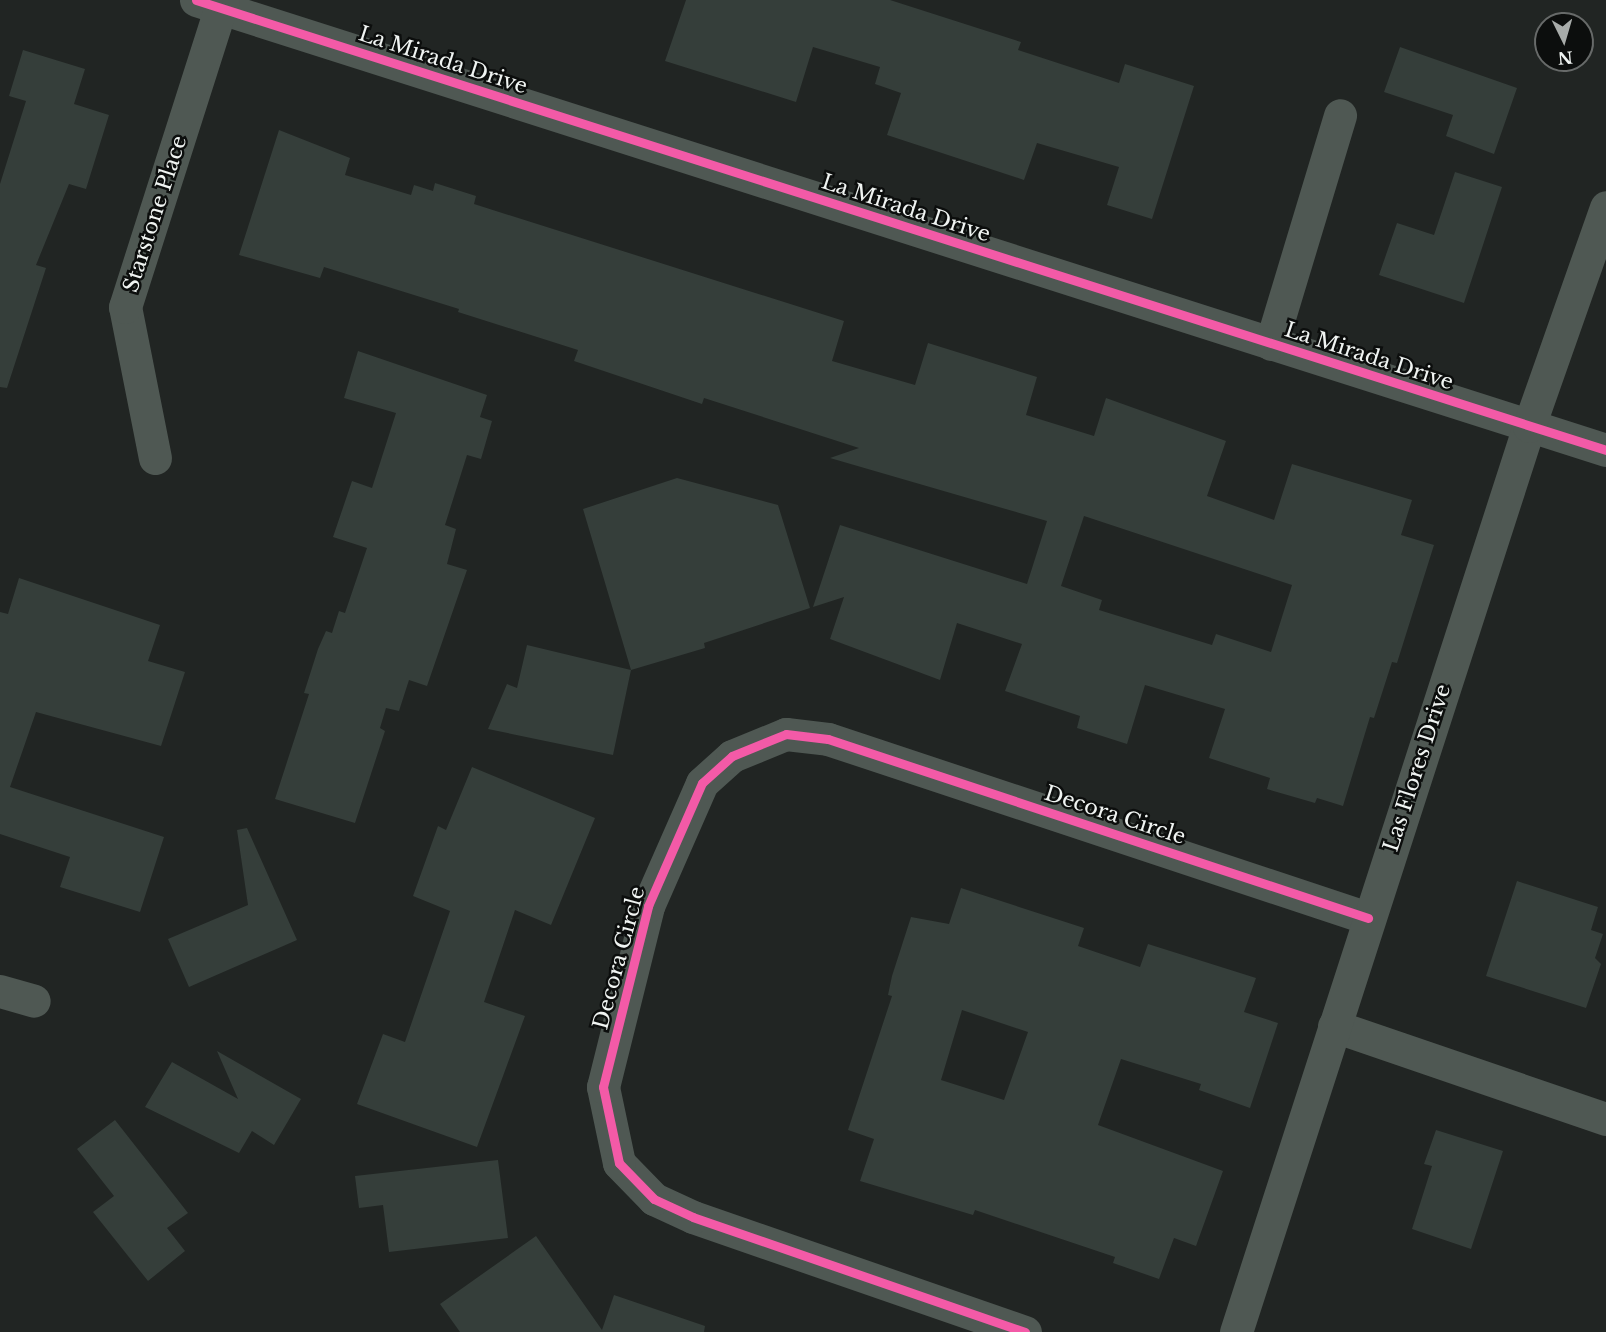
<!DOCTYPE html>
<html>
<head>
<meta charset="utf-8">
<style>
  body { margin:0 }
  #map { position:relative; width:1606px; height:1332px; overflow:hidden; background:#212523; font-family:"Libre Baskerville",serif }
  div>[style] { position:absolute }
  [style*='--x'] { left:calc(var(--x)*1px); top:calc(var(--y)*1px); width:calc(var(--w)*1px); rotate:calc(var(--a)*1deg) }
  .building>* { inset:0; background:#353e3a }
  .minor>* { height:33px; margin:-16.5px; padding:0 16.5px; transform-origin:16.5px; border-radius:16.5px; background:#4f5853 }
  .cycleway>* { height:9px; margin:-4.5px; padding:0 4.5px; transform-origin:4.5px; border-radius:4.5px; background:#f35aa7 }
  span { translate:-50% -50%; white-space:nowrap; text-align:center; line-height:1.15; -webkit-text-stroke:5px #0c0e0d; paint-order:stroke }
  .street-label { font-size:21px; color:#f0f4f2 }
  .north { position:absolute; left:1534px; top:12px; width:60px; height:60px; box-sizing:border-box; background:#0c0e0d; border:2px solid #676a69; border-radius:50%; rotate:175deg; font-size:16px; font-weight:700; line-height:24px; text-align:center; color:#f0f4f2 }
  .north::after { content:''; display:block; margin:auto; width:21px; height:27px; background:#a8acaa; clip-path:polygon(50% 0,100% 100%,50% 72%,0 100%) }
</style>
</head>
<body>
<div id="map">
  <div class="building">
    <div style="clip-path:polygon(686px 0,890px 0,1021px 42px,1018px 50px,1119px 83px,1125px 64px,1194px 86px,1152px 219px,1107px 205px,1119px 167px,1037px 143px,1024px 180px,887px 135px,901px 93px,875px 84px,880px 67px,813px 47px,796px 102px,665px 61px)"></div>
    <div style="clip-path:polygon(1400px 47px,1517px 88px,1494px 154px,1446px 136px,1453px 115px,1384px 92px)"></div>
    <div style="clip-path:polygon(23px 50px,85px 69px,74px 104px,109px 115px,86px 189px,69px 184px,36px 265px,46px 268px,7px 388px,0 387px,0 184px,26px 101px,9px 96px)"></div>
    <div style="clip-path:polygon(evenodd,279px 130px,350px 158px,345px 175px,411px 195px,414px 185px,433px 191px,435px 183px,476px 196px,474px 204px,844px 321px,832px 361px,915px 385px,928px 343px,1037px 377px,1026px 415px,1094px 436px,1106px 398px,1226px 441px,1207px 496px,1274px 520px,1292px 464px,1412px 500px,1401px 535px,1434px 545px,1397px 663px,1392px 662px,1374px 718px,1370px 717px,1343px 806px,1317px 798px,1315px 803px,1267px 789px,1270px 778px,1209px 758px,1225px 709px,1145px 685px,1127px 744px,1077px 728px,1080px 716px,1005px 691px,1022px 644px,957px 623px,940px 680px,830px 639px,844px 597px,813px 607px,840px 525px,1027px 584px,1047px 521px,830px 458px,859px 448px,704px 398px,702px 404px,574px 361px,578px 350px,458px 312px,459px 309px,324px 267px,320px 278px,239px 255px,279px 130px,1084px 516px,1292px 585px,1271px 652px,1216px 634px,1212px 645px,1099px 610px,1102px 600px,1061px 586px,1084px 516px)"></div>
    <div style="clip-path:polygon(1455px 172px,1502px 187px,1464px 303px,1379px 275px,1397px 223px,1434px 235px)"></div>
    <div style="clip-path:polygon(358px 351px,487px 395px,480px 417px,492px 421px,481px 459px,467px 455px,445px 525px,456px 529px,447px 564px,467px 570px,427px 686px,409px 680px,399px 711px,386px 708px,380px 728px,385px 731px,355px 823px,275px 799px,309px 694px,304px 693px,318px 649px,326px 631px,332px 633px,339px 611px,345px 613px,367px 548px,333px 537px,352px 481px,372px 488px,396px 413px,344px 398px)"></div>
    <div style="clip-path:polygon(677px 478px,778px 505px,810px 608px,704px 643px,705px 648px,631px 670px,613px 755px,488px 729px,507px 684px,517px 688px,527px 645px,631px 670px,583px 509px)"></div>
    <div style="clip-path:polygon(19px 578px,160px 625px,148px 661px,185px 672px,161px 746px,36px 712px,10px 787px,164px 837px,140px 912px,60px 887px,70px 857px,0 834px,0 612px,8px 614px)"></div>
    <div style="clip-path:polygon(472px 767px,595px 818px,551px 925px,515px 910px,484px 1002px,525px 1016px,477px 1147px,357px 1104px,383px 1034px,405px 1042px,450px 911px,413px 896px,438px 826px,446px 830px)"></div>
    <div style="clip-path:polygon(247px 828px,297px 940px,189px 987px,168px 939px,248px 905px,237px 830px)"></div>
    <div style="clip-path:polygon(1517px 881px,1598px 907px,1591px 930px,1603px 934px,1595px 958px,1601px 964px,1586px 1008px,1486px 976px)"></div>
    <div style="clip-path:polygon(evenodd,961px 888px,1084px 928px,1078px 946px,1140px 967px,1148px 944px,1256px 978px,1244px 1012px,1278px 1023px,1250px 1108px,1199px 1090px,1201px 1084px,1121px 1059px,1098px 1125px,1223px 1171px,1196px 1246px,1174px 1238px,1159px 1279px,1113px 1263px,1115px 1257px,975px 1210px,973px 1215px,860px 1181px,874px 1139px,848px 1130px,892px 996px,888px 995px,892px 976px,911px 917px,949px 924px,961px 888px,962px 1010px,1028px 1032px,1004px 1100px,941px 1080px,962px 1010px)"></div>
    <div style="clip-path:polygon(217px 1051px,301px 1099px,274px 1145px,252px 1131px,239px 1153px,145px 1107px,172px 1062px,238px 1099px)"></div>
    <div style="clip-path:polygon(115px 1120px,188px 1213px,167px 1228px,185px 1251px,148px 1281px,93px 1212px,114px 1196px,77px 1149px)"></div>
    <div style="clip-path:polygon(1436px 1130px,1503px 1151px,1471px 1249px,1412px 1229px,1432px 1166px,1424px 1164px)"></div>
    <div style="clip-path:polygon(498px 1160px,508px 1238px,389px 1252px,383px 1205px,359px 1208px,355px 1176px)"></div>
    <div style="clip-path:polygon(536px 1236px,602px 1330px,614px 1295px,705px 1326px,704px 1332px,460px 1332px,440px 1304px)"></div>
  </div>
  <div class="minor">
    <div style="--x:196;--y:0;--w:1480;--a:17.7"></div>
    <div style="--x:1271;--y:344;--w:239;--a:-73.2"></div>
    <div style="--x:155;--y:458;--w:154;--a:-101.2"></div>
    <div style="--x:125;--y:307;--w:322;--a:-72.3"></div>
    <div style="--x:0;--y:991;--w:35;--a:16"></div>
    <div style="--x:1334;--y:1026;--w:287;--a:18.9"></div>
    <div style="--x:1025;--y:1332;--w:351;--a:-160.9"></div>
    <div style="--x:693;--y:1217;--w:43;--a:-155.2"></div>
    <div style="--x:654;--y:1199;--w:50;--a:-134.2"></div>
    <div style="--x:619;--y:1163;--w:78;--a:-101.9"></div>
    <div style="--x:603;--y:1087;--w:187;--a:-76"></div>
    <div style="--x:648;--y:906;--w:134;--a:-66.3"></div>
    <div style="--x:702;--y:783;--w:40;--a:-42"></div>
    <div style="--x:732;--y:756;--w:58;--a:-22.2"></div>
    <div style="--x:786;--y:734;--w:42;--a:6.8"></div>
    <div style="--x:828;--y:739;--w:569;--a:18.34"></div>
    <div style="--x:1236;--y:1332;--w:952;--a:-72.08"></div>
    <div style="--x:1529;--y:426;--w:232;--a:-70.6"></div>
  </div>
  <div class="cycleway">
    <div style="--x:196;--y:0;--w:1480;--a:17.7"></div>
    <div style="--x:1025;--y:1332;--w:351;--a:-160.9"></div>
    <div style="--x:693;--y:1217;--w:43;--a:-155.2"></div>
    <div style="--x:654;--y:1199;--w:50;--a:-134.2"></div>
    <div style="--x:619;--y:1163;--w:78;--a:-101.9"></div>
    <div style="--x:603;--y:1087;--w:187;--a:-76"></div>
    <div style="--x:648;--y:906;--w:134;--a:-66.3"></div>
    <div style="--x:702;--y:783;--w:40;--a:-42"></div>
    <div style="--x:732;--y:756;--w:58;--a:-22.2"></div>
    <div style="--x:786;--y:734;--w:42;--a:6.8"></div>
    <div style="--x:828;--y:739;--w:569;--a:18.34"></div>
  </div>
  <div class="street-label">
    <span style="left:443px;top:60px;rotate:18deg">La Mirada Drive</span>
    <span style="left:906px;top:208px;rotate:18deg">La Mirada Drive</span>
    <span style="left:155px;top:214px;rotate:-72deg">Starstone Place</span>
    <span style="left:1369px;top:356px;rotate:18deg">La Mirada Drive</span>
    <span style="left:1417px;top:768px;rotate:-72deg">Las Flores Drive</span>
    <span style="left:1115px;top:815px;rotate:18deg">Decora Circle</span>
    <span style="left:619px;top:958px;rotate:-75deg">Decora Circle</span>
  </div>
  <div class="north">N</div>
</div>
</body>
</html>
